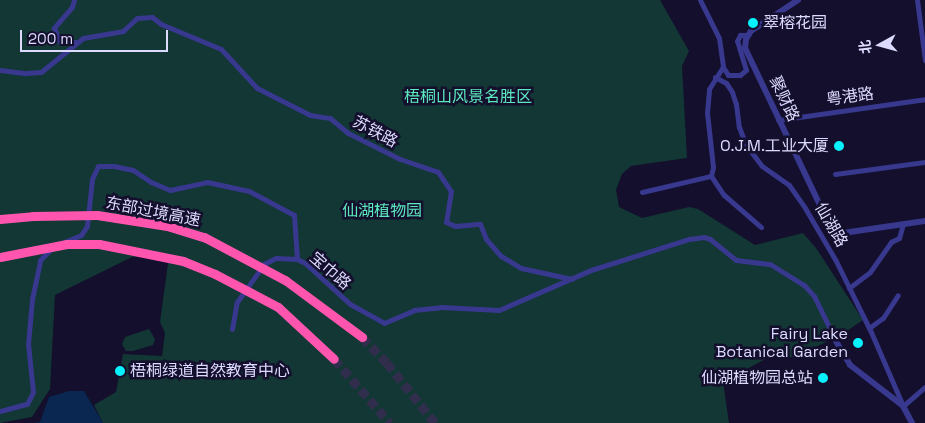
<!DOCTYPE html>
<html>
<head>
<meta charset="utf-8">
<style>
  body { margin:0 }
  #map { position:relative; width:925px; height:423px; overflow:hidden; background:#130f2c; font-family:"Space Grotesk","Noto Sans SC",sans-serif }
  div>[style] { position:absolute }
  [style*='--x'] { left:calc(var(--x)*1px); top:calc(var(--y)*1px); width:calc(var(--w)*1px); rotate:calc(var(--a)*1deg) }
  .green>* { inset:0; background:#123734 }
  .water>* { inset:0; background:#092751 }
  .motorway-tunnel>* { height:9px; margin-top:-4.5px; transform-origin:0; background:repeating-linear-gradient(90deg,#312d4c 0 9px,transparent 0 13.5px) }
  .minor>* { height:5px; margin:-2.5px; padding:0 2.5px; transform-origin:2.5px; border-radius:2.5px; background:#37388e }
  .tertiary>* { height:6px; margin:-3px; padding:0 3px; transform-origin:3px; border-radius:3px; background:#37388e }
  .motorway>* { height:9px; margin:-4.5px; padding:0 4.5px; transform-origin:4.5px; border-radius:4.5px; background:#ff55af }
  .motorway-bridge>* { height:9px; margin:-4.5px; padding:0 4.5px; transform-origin:4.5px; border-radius:4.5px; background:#ff55af }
  .dots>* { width:14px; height:14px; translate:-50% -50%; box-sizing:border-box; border:2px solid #130f2c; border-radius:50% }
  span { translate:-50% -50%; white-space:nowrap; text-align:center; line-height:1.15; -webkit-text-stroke:5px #130f2c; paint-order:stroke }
  .poi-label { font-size:16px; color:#dddaff }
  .left { translate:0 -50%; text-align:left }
  .right { translate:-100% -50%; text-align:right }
  .park-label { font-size:16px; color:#5ce9bf }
  .street-label { font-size:16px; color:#dddaff }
  .north { position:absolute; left:855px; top:20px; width:50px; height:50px; -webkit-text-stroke:4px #130f2c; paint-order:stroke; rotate:263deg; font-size:14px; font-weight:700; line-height:20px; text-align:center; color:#dddaff }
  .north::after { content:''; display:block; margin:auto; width:18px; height:22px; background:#dddaff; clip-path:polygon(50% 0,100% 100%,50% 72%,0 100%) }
  .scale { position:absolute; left:20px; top:30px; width:148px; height:22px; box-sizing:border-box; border:2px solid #dddaff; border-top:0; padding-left:6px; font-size:15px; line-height:18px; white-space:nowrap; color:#dddaff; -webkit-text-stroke:4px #130f2c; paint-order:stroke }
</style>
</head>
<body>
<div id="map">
  <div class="green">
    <div style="clip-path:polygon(0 0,660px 0,689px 51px,682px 66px,687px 158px,631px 166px,622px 174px,616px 190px,619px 207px,642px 218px,689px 207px,698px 209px,755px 245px,803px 233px,816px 248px,863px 320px,841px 335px,794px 357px,767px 358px,723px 382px,729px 423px,103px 423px,94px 405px,116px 392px,123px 354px,162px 356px,165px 333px,160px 322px,169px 256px,132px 257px,55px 295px,50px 389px,32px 417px,0 423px)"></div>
    <div style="clip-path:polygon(149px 329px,155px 339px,153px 345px,133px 351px,126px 351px,122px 344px,125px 337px)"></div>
  </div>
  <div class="water">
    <div style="clip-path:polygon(69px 391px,84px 391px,103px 423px,33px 423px,40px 422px,49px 397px)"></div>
  </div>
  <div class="motorway-tunnel">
    <div style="--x:362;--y:337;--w:36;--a:46"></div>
    <div style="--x:387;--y:363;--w:77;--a:51.3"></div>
    <div style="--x:334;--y:359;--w:85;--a:48.8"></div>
  </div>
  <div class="minor">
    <div style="--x:74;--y:0;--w:7;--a:106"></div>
    <div style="--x:72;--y:7;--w:28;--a:131"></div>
    <div style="--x:54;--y:28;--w:15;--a:67"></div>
    <div style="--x:60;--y:42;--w:16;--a:0"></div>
    <div style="--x:700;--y:0;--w:42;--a:63.4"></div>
    <div style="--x:719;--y:38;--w:29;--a:82"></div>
    <div style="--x:723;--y:67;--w:9;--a:58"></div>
    <div style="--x:728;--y:75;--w:12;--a:0"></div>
    <div style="--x:740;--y:75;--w:8;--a:-40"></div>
    <div style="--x:746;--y:70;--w:30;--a:-107"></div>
    <div style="--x:737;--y:41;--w:7;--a:-63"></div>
    <div style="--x:740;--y:35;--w:8;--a:0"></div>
    <div style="--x:917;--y:0;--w:61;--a:82.4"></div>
    <div style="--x:0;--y:70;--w:26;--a:7"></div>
    <div style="--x:26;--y:73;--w:15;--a:-4"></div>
    <div style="--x:41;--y:72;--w:54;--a:-39"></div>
    <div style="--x:83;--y:38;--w:41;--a:-9.9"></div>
    <div style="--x:123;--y:31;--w:19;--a:-43"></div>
    <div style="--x:137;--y:18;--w:15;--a:-4"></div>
    <div style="--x:152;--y:17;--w:11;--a:38"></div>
    <div style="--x:161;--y:24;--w:65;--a:22.6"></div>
    <div style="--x:221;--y:49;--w:53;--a:47.3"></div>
    <div style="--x:257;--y:88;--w:59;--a:27"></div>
    <div style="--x:310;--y:115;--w:20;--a:9"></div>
    <div style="--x:330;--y:118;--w:23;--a:40"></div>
    <div style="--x:348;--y:133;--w:58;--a:26.6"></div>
    <div style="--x:400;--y:159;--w:40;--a:18.9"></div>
    <div style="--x:438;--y:172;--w:23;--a:56"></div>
    <div style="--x:451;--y:191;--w:31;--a:99"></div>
    <div style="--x:446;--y:222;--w:10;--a:24"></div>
    <div style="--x:455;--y:226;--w:25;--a:-5"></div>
    <div style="--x:480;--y:224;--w:16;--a:68"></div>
    <div style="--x:486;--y:239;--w:23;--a:49"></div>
    <div style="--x:501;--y:256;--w:23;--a:31"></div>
    <div style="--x:521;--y:268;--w:52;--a:12.2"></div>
    <div style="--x:715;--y:77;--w:13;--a:29"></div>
    <div style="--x:726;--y:83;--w:11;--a:56"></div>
    <div style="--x:732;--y:92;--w:13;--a:72"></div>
    <div style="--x:736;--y:104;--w:23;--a:83"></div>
    <div style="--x:739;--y:127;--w:19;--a:69"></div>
    <div style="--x:746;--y:145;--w:26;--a:53"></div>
    <div style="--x:762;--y:166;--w:33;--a:35"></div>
    <div style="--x:789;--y:185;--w:28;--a:55"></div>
    <div style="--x:805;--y:208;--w:61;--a:59.7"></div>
    <div style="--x:836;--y:261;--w:79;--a:63.8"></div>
    <div style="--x:871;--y:332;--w:81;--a:66.6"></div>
    <div style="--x:903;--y:406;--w:29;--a:-41"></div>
    <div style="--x:778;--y:120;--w:148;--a:-8.1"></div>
    <div style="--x:835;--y:174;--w:91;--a:-7.6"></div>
    <div style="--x:711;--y:176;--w:9;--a:-77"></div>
    <div style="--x:713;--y:167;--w:54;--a:-96.3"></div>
    <div style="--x:707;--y:113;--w:24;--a:-85"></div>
    <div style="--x:709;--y:89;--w:26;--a:-58"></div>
    <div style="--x:711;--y:176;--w:23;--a:56"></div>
    <div style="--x:724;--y:195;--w:49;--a:40.9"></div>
    <div style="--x:642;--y:192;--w:71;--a:-13.1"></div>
    <div style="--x:64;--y:242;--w:18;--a:-22"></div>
    <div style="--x:81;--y:235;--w:11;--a:-56"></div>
    <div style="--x:87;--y:226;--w:47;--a:-83.9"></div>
    <div style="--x:92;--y:179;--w:14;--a:-65"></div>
    <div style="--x:98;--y:166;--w:16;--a:0"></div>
    <div style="--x:114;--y:166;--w:19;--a:12"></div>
    <div style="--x:133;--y:170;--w:22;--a:34"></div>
    <div style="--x:151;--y:182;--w:21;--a:23"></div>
    <div style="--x:170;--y:190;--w:38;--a:-12"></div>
    <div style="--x:207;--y:182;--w:43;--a:12.1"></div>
    <div style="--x:249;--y:191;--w:51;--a:28.1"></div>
    <div style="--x:294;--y:215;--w:44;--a:86.1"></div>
    <div style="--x:849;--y:288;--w:26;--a:-37"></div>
    <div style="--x:870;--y:272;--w:37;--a:-55"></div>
    <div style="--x:891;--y:242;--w:9;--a:-27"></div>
    <div style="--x:899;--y:238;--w:15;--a:-74"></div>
    <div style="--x:869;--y:328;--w:17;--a:-36"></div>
    <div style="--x:883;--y:318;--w:27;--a:-57"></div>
    <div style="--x:232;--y:329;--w:27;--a:-80"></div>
    <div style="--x:237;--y:302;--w:47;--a:-54.6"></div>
    <div style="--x:264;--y:264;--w:13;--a:-27"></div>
    <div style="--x:276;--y:258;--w:21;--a:3"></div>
    <div style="--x:297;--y:259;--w:9;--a:27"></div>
    <div style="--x:305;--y:263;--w:61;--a:42.3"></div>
    <div style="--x:350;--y:304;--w:39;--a:29"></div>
    <div style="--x:384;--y:323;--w:33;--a:-23"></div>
    <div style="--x:414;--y:310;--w:27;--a:-6"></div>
    <div style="--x:441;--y:307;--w:58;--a:3"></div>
    <div style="--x:499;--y:310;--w:100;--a:-23.5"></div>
    <div style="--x:591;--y:270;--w:103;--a:-17.6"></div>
    <div style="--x:689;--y:239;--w:15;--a:-8"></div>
    <div style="--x:704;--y:237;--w:6;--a:18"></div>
    <div style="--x:710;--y:239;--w:33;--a:39"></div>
    <div style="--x:736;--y:260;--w:34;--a:7"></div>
    <div style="--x:770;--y:264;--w:40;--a:32"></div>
    <div style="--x:804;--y:285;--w:15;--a:48"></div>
    <div style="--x:814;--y:296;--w:41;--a:64.1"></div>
    <div style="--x:0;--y:411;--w:28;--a:-15"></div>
    <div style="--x:27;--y:404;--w:13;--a:-63"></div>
    <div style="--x:33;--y:392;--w:48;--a:-95.9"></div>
    <div style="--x:28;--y:344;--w:45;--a:-84.9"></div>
    <div style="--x:32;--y:299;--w:40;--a:-78"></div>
    <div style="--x:40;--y:260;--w:14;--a:-45"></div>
  </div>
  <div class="tertiary">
    <div style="--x:798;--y:0;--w:56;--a:146.6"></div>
    <div style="--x:751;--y:31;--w:9;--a:122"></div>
    <div style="--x:746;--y:39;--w:9;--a:96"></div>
    <div style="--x:745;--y:48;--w:188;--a:64.5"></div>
    <div style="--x:826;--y:218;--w:16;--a:50"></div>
    <div style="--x:836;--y:230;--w:8;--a:23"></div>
    <div style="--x:843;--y:233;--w:83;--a:-8.3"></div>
    <div style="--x:834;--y:338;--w:31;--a:59"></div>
    <div style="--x:850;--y:365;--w:67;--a:37.7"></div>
    <div style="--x:903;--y:406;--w:19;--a:62"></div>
  </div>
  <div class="motorway">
    <div style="--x:285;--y:280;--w:96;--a:36.5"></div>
    <div style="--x:278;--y:307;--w:76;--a:42.9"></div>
  </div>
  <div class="motorway-bridge">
    <div style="--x:0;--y:219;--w:33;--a:-5"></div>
    <div style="--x:33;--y:216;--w:64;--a:-0.9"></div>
    <div style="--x:97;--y:215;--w:71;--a:8.9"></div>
    <div style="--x:167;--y:226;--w:39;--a:17"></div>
    <div style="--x:204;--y:237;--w:92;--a:28"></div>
    <div style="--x:0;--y:257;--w:68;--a:-11"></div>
    <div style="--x:67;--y:244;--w:32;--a:0"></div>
    <div style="--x:99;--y:244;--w:86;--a:11.4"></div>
    <div style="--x:183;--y:261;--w:35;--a:22"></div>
    <div style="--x:215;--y:274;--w:71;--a:27.6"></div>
  </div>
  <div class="dots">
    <div style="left:753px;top:23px;background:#06f2ff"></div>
    <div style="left:839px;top:146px;background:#06f2ff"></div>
    <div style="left:858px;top:343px;background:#06f2ff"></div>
    <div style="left:120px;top:371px;background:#06f2ff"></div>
    <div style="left:823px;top:378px;background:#06f2ff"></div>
  </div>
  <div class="poi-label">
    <span class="left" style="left:763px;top:23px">翠榕花园</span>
    <span class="right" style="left:829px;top:146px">O.J.M.工业大厦</span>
    <span class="right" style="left:848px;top:343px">Fairy Lake<br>Botanical Garden</span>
    <span class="left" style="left:130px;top:371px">梧桐绿道自然教育中心</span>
    <span class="right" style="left:813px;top:378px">仙湖植物园总站</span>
  </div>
  <div class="park-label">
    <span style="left:468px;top:97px">梧桐山风景名胜区</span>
    <span style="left:382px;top:211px">仙湖植物园</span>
  </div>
  <div class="street-label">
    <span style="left:850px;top:97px;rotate:-8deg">粤港路</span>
    <span style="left:784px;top:99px;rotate:65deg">聚财路</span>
    <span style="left:375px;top:132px;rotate:28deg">苏铁路</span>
    <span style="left:153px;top:212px;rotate:11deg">东部过境高速</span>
    <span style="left:831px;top:225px;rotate:60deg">仙湖路</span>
    <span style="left:330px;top:271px;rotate:41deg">宝巾路</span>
  </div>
  <div class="north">北</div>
  <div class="scale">200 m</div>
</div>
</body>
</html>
